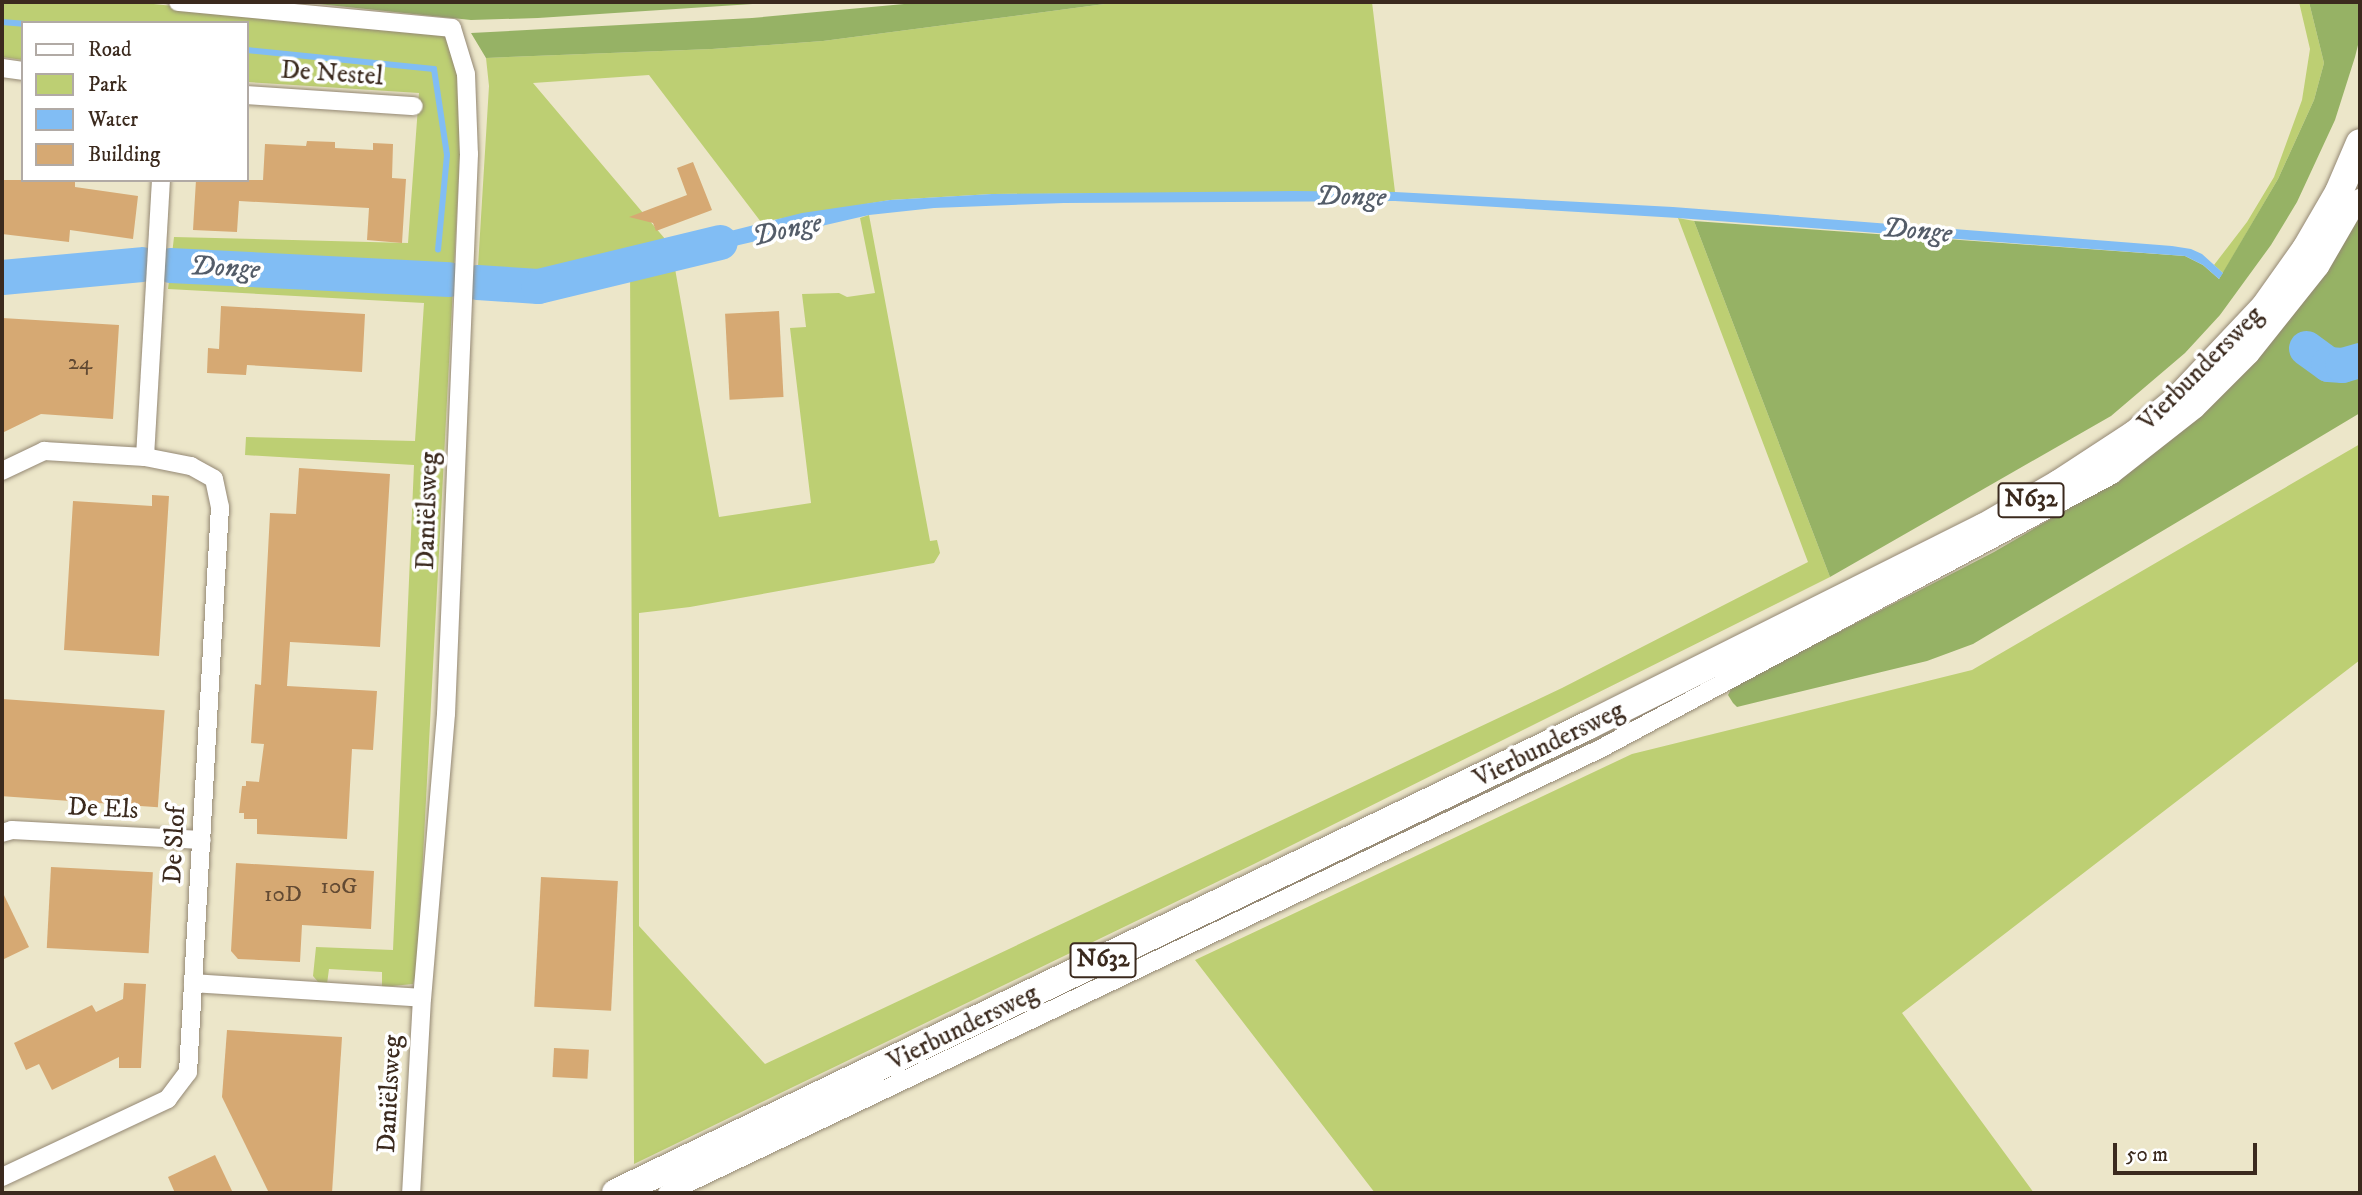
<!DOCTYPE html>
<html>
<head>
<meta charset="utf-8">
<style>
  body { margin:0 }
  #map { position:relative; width:2362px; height:1195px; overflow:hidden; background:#ece6c9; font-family:"IM FELL DW Pica",serif }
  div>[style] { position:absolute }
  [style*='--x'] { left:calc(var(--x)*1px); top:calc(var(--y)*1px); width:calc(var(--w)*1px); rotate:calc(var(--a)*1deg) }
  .green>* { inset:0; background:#bdcf73 }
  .forest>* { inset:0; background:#96b265 }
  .water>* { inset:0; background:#81bdf4 }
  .stream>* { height:6px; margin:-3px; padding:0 3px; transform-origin:3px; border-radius:3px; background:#81bdf4 }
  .river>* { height:35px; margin:-17.5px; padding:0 17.5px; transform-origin:17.5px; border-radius:17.5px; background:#81bdf4 }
  .building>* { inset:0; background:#d6a973; transform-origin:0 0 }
  .roads { filter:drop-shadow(0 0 2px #948874) drop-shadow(0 0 2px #948874) }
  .street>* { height:18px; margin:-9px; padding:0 9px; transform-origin:9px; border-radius:9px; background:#fff }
  .primary>* { height:28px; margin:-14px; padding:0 14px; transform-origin:14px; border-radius:14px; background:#fff }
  span { translate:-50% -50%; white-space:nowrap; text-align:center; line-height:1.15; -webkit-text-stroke:7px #fff; paint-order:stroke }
  .number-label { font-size:23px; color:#624a33 }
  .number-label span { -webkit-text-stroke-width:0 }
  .shield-label span { padding:2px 5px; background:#fff; border:2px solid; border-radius:5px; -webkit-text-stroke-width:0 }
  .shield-label { font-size:24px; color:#3b2a1e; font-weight:700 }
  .street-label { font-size:26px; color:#3b2a1e }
  .water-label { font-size:28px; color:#545d69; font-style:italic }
  .frame { position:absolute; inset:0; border:4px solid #3b2a1e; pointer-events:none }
  .legend { position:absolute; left:21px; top:21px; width:228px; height:161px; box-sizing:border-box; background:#fff; border:2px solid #b1aaa5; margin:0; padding:9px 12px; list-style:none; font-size:21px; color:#3b2a1e }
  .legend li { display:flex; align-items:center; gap:14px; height:35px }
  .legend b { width:35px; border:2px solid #b1aaa5 }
  .scale { position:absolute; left:2113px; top:1143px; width:144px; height:32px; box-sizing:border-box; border:4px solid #3b2a1e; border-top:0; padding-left:9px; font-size:21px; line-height:24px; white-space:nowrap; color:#3b2a1e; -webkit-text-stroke:5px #fff; paint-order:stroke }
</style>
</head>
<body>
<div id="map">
  <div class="green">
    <div style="clip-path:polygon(2px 2px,134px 2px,449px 34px,464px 77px,417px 971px,413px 984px,382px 987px,382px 972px,329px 969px,327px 984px,319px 983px,313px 976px,316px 947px,393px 950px,414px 465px,245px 455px,246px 437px,415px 441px,424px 303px,168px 289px,174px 237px,408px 243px,419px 93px,247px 82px,247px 23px,23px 23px,23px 60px,2px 57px)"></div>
    <div style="clip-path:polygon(1120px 2px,1372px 2px,1395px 192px,992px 194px,890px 200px,761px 222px,649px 75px,533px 83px,671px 246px,719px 517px,811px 503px,790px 328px,806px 327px,802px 294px,839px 293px,847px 297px,875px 293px,860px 218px,869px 215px,930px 541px,937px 540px,940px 553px,934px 563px,690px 607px,639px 613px,639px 926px,765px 1064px,1562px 688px,1808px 562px,1678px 218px,1694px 221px,1830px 577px,1254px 864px,634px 1164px,630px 261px,526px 286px,477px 283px,489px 86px,486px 58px,712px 49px,823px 41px)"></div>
    <div style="clip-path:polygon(2299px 2px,2309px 2px,2324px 63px,2314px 100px,2278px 179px,2223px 273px,2214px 265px,2247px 222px,2274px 177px,2302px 100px,2310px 49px)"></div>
    <div style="clip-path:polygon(2360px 444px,2360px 660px,1902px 1013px,2034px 1193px,1375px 1193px,1195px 960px,1632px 754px,1972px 670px)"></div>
  </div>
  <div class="forest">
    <div style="clip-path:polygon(299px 2px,782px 2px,538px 18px,471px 20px)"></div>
    <div style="clip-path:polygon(926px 2px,1120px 2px,823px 41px,712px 49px,486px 58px,471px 33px,752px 18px)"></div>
    <div style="clip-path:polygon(2309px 2px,2360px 2px,2360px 37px,2355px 57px,2335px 120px,2297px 202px,2271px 245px,2220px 315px,2185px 353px,2111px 416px,1830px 577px,1694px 221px,2185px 256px,2203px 265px,2219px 279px,2278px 179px,2314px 100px,2324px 63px)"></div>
    <div style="clip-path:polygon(2360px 209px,2360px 413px,1973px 644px,1927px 661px,1737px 707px,1733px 703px,1728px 695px,1732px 687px,1994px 552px,2114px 482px)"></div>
  </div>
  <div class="water">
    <div style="clip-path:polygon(1293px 191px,1395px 192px,1673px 207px,2172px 246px,2191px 249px,2202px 254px,2223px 273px,2219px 279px,2203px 265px,2185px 256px,1678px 218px,1395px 201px,1064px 203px,934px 208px,869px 215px,674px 260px,671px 246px,802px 213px,890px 200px,992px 194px)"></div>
  </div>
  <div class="stream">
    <div style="--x:2;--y:22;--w:21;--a:5"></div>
    <div style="--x:247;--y:50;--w:188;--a:5.8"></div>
    <div style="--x:434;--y:69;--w:87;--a:81.4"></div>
    <div style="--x:447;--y:155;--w:95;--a:95.4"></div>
  </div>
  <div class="river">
    <div style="--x:170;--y:265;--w:279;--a:2.9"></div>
    <div style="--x:2;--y:277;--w:140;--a:-5.3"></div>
    <div style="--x:477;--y:282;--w:61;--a:3.8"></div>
    <div style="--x:538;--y:286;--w:187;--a:-13.6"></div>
    <div style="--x:2306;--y:348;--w:27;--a:36"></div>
    <div style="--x:2328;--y:364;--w:14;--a:4"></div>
    <div style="--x:2342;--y:365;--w:19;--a:-16"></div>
  </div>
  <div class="building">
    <div style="clip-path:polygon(307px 141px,335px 142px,335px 148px,373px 150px,373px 143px,393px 144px,392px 178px,406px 179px,402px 243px,367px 240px,369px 208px,239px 201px,237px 232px,193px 230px,196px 180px,263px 180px,265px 144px,306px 146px)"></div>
    <div style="clip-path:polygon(693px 162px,712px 210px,656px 231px,653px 223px,629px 217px,687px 195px,677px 168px)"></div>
    <div style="clip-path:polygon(2px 180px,75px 180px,75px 187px,138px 196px,133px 239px,70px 230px,69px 242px,2px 234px)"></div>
    <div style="clip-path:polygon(221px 306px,365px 314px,362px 372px,247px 365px,246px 375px,207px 373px,208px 348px,219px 349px)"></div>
    <div style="left:779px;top:311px;width:86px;height:54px;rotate:87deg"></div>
    <div style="clip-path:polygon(2px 318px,119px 325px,113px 419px,41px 414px,2px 433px)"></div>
    <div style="clip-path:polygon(299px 468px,390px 474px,380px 647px,290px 642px,287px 686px,377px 691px,373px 750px,352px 749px,347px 839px,257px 834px,257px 819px,244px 819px,244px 813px,239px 813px,242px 786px,246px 786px,246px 781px,259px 782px,264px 744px,251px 743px,255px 684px,261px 685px,270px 513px,296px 514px)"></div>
    <div style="clip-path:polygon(152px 495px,169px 496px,159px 656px,64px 650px,73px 501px,152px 506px)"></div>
    <div style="left:2px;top:699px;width:163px;height:97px;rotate:4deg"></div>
    <div style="clip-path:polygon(236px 863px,374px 871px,371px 929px,302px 925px,300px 962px,238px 959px,231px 951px)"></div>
    <div style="left:51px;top:867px;width:102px;height:81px;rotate:3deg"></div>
    <div style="left:541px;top:877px;width:77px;height:130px;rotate:3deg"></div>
    <div style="clip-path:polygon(2px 891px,29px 947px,2px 960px)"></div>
    <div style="clip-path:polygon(124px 983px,146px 984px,141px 1068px,119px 1068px,119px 1057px,52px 1090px,39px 1064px,26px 1070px,14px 1043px,92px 1005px,96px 1012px,123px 999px)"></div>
    <div style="clip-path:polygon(227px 1030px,342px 1037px,332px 1193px,269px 1193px,222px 1097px)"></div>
    <div style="left:554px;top:1048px;width:35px;height:29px;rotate:3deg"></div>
    <div style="clip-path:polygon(215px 1155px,233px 1193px,175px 1193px,168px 1177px)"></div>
  </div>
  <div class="roads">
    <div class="street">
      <div style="--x:178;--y:2;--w:275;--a:5.4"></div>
      <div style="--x:452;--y:28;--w:48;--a:73.1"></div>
      <div style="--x:466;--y:74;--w:80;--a:87.9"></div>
      <div style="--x:469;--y:154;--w:560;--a:92.35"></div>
      <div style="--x:446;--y:714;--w:285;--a:94.8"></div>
      <div style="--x:422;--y:998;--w:195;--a:93.2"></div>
      <div style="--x:2;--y:68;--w:21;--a:8"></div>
      <div style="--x:247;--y:95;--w:167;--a:3.8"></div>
      <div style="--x:145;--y:457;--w:277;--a:-86.7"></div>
      <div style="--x:2;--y:471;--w:47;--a:-25.5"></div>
      <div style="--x:44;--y:451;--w:101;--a:3.4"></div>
      <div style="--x:145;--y:457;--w:47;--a:11.1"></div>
      <div style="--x:191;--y:466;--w:26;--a:29"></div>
      <div style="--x:214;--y:479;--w:29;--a:78"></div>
      <div style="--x:220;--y:507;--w:566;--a:93.24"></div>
      <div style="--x:188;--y:1072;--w:34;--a:127"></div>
      <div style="--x:168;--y:1099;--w:183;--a:154.8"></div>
      <div style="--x:2;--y:833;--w:10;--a:-17"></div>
      <div style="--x:12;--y:830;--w:190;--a:3"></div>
      <div style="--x:193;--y:983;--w:229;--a:3.7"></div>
      <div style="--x:667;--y:1193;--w:1033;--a:-25.45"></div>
      <div style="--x:1600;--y:749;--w:581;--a:-28.15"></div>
      <div style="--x:2112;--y:475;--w:107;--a:-38.2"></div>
      <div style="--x:2196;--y:409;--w:76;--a:-45"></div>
      <div style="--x:2250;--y:355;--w:112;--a:-51.5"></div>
      <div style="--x:2320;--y:267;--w:80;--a:-59.9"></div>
    </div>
    <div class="primary">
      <div style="--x:616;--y:1193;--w:1080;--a:-25.69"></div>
      <div style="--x:1589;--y:725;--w:441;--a:-26.6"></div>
      <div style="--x:1983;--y:528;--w:88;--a:-30.1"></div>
      <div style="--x:2059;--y:484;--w:90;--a:-33.2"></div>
      <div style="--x:2134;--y:435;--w:55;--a:-39.1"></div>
      <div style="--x:2177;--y:400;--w:127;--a:-46.6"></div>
      <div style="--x:2264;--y:308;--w:72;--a:-54.6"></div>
      <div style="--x:2306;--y:249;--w:66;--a:-59.9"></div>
      <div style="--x:2339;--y:192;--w:53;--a:-66.8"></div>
    </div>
  </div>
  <div class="number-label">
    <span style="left:80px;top:363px">24</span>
    <span style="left:339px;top:887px">10G</span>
    <span style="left:283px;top:895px">10D</span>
  </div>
  <div class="shield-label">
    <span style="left:2031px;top:500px">N632</span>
    <span style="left:1103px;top:960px">N632</span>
  </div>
  <div class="street-label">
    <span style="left:332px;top:74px;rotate:4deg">De Nestel</span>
    <span style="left:2201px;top:369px;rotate:-45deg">Vierbundersweg</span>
    <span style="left:428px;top:511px;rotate:-88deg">Daniëlsweg</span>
    <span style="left:1549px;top:745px;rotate:-26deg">Vierbundersweg</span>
    <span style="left:103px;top:809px;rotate:3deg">De Els</span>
    <span style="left:175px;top:845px;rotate:-87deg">De Slof</span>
    <span style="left:963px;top:1028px;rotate:-26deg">Vierbundersweg</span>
    <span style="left:390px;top:1094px;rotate:-87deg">Daniëlsweg</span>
  </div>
  <div class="water-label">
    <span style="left:1351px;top:197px;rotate:1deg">Donge</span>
    <span style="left:787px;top:230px;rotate:-13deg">Donge</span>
    <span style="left:1917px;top:231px;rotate:5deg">Donge</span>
    <span style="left:225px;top:268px;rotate:3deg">Donge</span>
  </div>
  <div class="frame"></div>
  <ul class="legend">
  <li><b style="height:9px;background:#fff"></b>Road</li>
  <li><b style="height:19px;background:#bdcf73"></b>Park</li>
  <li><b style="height:19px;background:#81bdf4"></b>Water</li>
  <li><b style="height:19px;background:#d6a973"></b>Building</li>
  </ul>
  <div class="scale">50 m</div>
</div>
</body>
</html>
